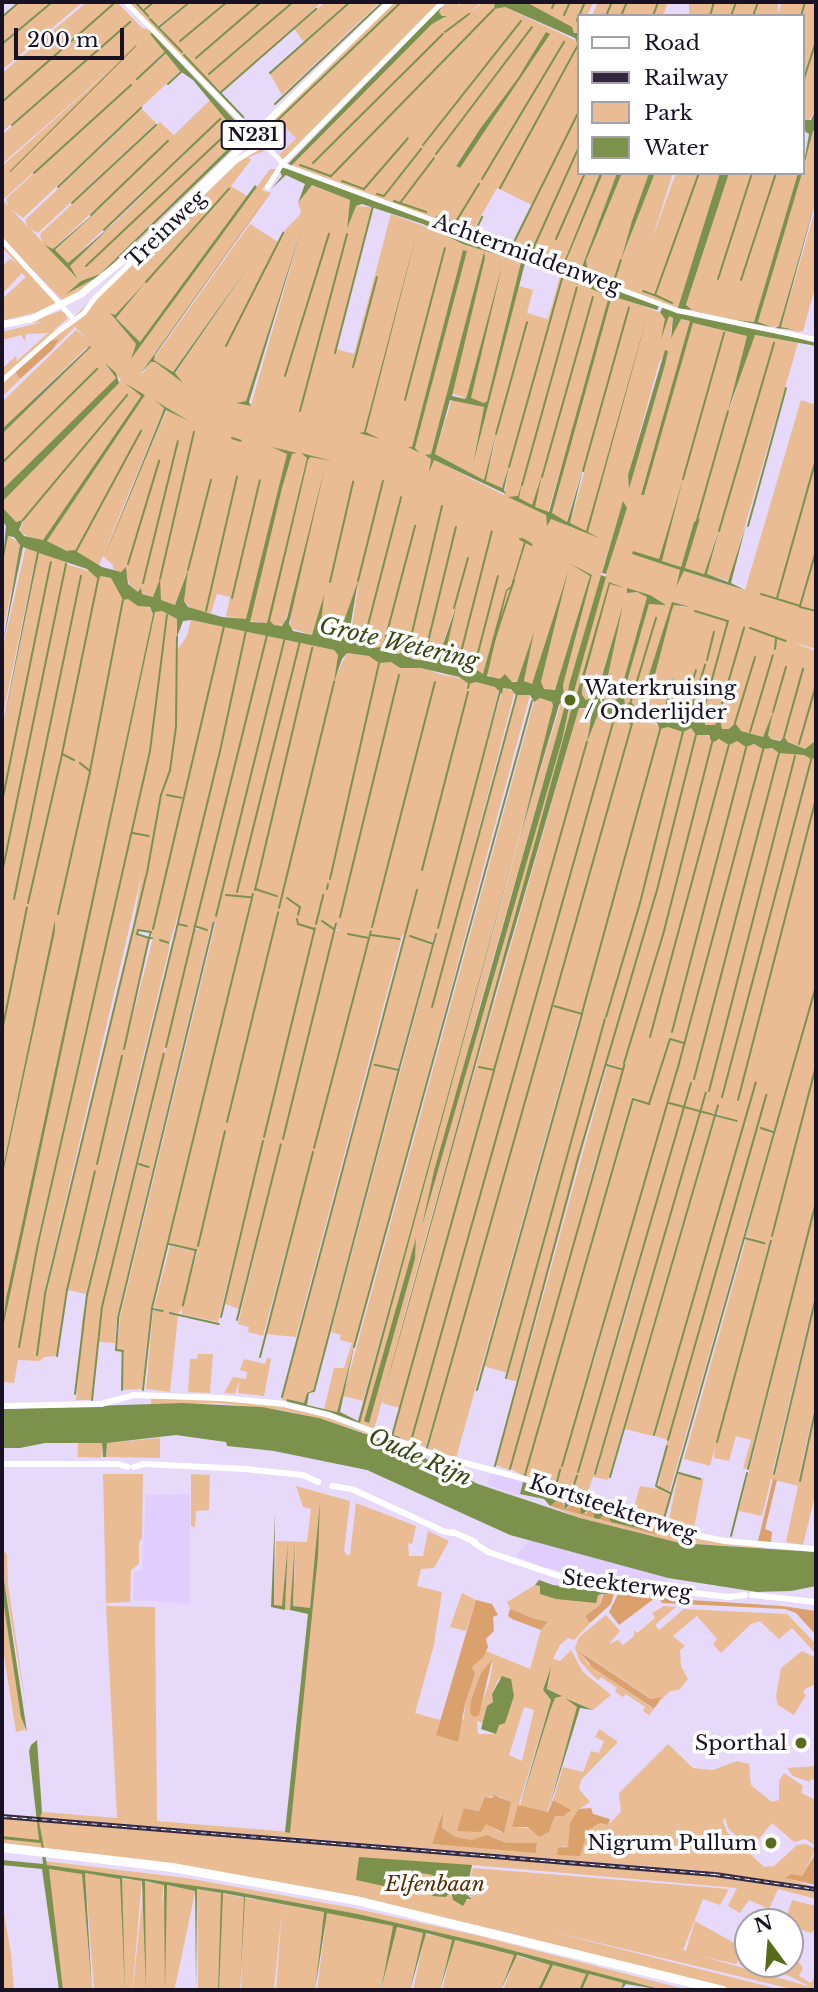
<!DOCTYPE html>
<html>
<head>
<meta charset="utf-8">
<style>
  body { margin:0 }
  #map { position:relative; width:818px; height:1992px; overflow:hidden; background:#e6d9f9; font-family:"Libre Baskerville",serif }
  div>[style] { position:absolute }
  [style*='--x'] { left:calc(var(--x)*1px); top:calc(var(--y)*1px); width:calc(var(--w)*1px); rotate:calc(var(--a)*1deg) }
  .built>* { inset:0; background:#e1cefe; transform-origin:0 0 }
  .green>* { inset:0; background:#e9bc94; transform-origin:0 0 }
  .forest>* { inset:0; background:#daa16c }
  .water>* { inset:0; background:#7c914c; transform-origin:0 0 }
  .stream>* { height:2px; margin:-1px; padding:0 1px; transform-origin:1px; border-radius:1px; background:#7c914c }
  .street>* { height:4.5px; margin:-2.25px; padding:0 2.25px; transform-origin:2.25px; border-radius:2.25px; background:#fff }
  .secondary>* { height:6px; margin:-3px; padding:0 3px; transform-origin:3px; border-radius:3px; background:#fff }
  .primary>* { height:7px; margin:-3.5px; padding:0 3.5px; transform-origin:3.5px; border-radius:3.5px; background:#fff }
  .highway>* { height:9px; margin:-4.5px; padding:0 4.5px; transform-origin:4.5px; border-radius:4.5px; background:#fff }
  .rail>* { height:4.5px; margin-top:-2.25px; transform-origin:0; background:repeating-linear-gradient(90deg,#fff 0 5px,#31283d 0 10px); box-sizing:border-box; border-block:2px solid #31283d }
  .dots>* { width:19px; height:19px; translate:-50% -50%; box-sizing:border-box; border:4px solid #fff; border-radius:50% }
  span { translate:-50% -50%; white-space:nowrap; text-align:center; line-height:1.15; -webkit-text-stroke:7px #fff; paint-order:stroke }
  .shield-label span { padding:2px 5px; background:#fff; border:2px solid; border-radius:5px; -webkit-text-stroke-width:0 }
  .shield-label { font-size:19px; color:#191124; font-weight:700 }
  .street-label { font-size:21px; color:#191124 }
  .poi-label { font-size:21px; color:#191124 }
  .left { translate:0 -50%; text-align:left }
  .right { translate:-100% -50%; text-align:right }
  .park-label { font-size:21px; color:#552f03; font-style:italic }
  .water-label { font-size:23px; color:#394714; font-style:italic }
  .frame { position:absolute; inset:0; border:4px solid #191124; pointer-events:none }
  .legend { position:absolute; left:577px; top:14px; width:228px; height:161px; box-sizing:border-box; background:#fff; border:2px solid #a3a0a7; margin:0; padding:9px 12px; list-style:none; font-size:21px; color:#191124 }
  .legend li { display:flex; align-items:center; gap:14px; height:35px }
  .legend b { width:35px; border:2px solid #a3a0a7 }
  .north { position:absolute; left:734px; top:1908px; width:70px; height:70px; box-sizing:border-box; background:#fff; border:2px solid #a3a0a7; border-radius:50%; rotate:344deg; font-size:19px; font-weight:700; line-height:28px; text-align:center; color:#191124 }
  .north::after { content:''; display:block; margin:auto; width:24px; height:32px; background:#576c1b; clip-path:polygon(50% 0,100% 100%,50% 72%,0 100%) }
  .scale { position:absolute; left:14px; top:28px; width:110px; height:32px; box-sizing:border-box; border:4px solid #191124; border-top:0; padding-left:9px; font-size:21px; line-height:24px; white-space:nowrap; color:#191124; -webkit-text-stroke:5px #fff; paint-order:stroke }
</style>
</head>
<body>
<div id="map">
  <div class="built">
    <div style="left:287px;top:128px;width:13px;height:28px;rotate:48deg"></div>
    <div style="clip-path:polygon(492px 1470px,523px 1482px,520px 1496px,487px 1485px)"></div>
    <div style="clip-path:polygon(190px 1494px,190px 1604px,133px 1600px,134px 1571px,142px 1570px,146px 1495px)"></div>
    <div style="clip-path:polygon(529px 1540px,668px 1578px,667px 1587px,576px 1575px,541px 1566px,516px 1556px)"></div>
    <div style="clip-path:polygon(40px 1817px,706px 1871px,791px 1882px,816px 1887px,816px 1892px,697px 1874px,39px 1821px)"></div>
  </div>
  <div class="green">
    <div style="clip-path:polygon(21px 2px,50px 2px,2px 43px,2px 18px)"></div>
    <div style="clip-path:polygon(52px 2px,83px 2px,2px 70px,2px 44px)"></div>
    <div style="clip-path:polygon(evenodd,87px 2px,117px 2px,142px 28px,150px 30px,165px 52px,137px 80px,166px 54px,180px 71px,23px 218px,11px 209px,28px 227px,25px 220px,142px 109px,156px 123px,38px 233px,31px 229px,42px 242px,40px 234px,160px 122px,174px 135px,210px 100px,240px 137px,100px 274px,81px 281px,67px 293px,101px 275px,248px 135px,110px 268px,82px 291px,64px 302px,2px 239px,2px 199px,8px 206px,6px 199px,132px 83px,5px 198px,2px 197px,2px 166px,137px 46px,2px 164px,2px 135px,103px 45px,2px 132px,2px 103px,114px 3px,2px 101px,2px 73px,87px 2px,221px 119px,70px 266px,79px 279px,46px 245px,53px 249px,169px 140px,55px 251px,68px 263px,221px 119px)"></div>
    <div style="clip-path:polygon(128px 2px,153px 2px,143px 9px,135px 3px,145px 14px,144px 11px,155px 2px,188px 2px,158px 26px,153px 22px,175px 46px,160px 27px,192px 2px,225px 2px,180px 41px,227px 2px,260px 2px,196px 59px,262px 2px,291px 2px,209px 75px,294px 2px,322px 2px,221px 92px,184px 55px,224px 100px)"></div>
    <div style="clip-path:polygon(325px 2px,349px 2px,304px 42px,294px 29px)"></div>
    <div style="clip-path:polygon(352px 2px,380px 2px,282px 95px,270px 74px)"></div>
    <div style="clip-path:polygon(392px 2px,439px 2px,284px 160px,277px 157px,296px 138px,286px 128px,266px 147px,258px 133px)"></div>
    <div style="clip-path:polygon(evenodd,446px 2px,460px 2px,457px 7px,463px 2px,481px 2px,471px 12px,484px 2px,495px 2px,495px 8px,505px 7px,577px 41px,578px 173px,617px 173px,582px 267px,586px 270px,586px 261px,622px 173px,649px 173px,623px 256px,655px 173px,673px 173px,651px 242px,676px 173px,720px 173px,678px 309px,289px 166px,432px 24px,445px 18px,439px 12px,446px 2px,510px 89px,496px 115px,459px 168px,456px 165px,480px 129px,510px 89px,446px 2px,497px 188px,532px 205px,512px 245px,473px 230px,497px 188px)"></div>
    <div style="clip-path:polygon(526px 2px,593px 2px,587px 16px,578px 16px,577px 34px)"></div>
    <div style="clip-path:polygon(598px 2px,668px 2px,663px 16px,592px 16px)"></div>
    <div style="left:689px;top:2px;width:89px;height:15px"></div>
    <div style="clip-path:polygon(782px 2px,816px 2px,816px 109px,808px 121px,802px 120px,802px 16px,777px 16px)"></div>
    <div style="clip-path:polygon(816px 130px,816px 200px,779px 326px,771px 327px,758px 323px,813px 131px)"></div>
    <div style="clip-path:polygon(evenodd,261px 149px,264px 151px,249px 157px,251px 160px,231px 186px,247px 196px,140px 342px,116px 318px,146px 283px,115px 315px,110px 313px,136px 344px,131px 359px,270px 169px,276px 169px,262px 190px,271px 193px,141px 373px,142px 374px,152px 361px,155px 362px,183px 383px,175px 374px,249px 265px,173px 372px,154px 360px,156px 355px,250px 224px,278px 242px,286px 229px,299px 216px,301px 211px,298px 203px,312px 185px,350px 200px,347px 229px,356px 206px,372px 207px,336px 349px,354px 354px,391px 214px,521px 262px,487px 401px,484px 403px,473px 401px,451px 393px,485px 253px,431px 455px,427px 454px,431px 459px,430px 465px,434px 460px,504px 495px,509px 466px,502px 489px,486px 481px,497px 434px,484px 480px,435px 454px,452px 399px,484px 407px,473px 463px,519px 286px,533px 290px,527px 313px,548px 319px,560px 276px,673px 317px,670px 337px,681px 319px,690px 321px,643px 495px,693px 323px,747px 336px,729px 411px,754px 335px,798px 343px,729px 581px,707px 574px,719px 533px,704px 574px,685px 568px,699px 518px,694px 522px,681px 567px,662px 561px,682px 483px,659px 560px,633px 551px,680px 570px,676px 587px,683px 571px,745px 590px,801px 400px,816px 405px,816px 649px,792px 642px,816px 651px,816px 748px,814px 743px,805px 749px,785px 740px,771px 739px,768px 735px,770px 721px,763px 737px,741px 731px,733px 724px,730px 729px,722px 729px,719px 715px,715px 725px,709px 727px,703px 723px,703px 711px,697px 723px,674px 717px,668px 712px,672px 684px,663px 712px,659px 714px,646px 709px,672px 610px,674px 605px,689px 608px,672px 603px,639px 706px,625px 706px,624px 692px,649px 604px,665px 604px,653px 600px,650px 595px,628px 590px,627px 593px,637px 592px,647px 597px,619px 697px,613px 703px,603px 700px,620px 617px,594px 699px,587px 700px,582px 696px,592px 644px,576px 698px,564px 695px,563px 685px,592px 576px,575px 567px,590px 576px,565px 666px,556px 688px,551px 691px,541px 687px,541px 682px,566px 581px,532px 685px,524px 682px,532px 641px,517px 682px,492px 678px,485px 672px,481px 674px,472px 669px,446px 667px,444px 659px,455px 608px,437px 660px,430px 662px,406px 656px,407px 652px,398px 654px,388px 651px,387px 636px,380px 649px,369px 646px,370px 626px,362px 642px,357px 643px,350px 639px,358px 586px,339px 636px,335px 639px,320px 632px,322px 606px,312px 635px,290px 628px,293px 596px,284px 624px,276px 626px,226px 616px,230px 597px,217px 594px,211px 613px,191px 609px,184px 601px,186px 574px,175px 605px,161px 600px,159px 586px,153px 597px,138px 592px,129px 584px,126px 569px,120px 572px,113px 569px,113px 565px,103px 556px,99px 565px,92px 563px,47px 541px,145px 395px,127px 384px,141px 396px,43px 540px,34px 540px,20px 532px,23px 521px,16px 522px,2px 507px,2px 502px,121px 380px,105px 364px,116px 378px,2px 490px,2px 434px,90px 348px,86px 348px,2px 429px,2px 402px,76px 330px,87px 339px,75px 327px,53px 349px,59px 340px,14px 372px,20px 379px,5px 394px,2px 392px,2px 369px,16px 356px,17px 361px,48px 333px,26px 334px,25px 341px,21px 335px,2px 340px,2px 332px,43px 322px,21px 324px,61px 311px,66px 314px,67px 319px,54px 330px,58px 332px,237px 162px,261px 149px,303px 224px,251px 405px,237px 403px,246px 401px,303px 224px,261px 149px,464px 250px,467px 251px,415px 448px,420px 453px,409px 447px,412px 447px,464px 250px,261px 149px,667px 350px,665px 365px,629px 489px,628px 475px,659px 363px,667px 350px,261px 149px,155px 401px,184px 418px,167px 410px,103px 555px,162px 414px,164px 408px,155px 401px,261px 149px,561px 468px,564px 469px,552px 514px,566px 523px,582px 470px,584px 473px,570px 524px,574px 529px,551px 518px,547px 523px,545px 513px,548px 512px,561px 468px,261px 149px,623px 502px,627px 508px,568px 693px,600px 578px,623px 502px)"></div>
    <div style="clip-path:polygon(729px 173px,798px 173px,754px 322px,732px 321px,692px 311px,686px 306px)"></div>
    <div style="clip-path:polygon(816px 207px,816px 284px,803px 331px,798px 332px,781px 327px)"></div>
    <div style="clip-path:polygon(2px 243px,54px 298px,57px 304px,38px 312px,2px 321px,2px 299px,26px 277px,22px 273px,2px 294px,2px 266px,10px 259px,17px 263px,2px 248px)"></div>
    <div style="clip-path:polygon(8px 536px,19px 543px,20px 549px,2px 636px,2px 568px)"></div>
    <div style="clip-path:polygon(26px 546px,37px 552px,2px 720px,2px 651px)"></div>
    <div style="clip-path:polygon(evenodd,42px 552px,65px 560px,66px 564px,111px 578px,125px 598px,150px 608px,153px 614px,4px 1314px,155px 612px,162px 611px,177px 619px,177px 650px,187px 636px,191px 620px,334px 650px,338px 655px,336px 676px,347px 653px,369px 656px,379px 662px,391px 662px,400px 668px,425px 668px,439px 674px,465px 679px,469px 684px,476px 682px,495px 687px,499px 690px,468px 811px,503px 688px,515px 691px,432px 1008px,518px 695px,530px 695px,337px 1412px,324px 1409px,334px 1368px,344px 1368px,352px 1343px,340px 1340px,341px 1335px,331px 1332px,437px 934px,435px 933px,432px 942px,410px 936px,432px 945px,398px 1068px,374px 1065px,398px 1071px,313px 1390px,309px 1391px,305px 1403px,282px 1400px,406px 935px,403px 934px,401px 938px,372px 935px,401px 940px,296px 1337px,266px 1334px,313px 1151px,263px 1336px,248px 1332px,249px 1327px,238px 1324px,271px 1187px,239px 1309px,225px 1304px,259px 1155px,218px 1322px,182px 1314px,182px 1308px,179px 1313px,169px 1312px,178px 1316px,170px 1392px,146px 1389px,153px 1311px,165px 1311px,154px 1307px,170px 1246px,195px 1251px,183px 1305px,198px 1250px,169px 1243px,253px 893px,252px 896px,225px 895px,251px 898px,151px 1309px,142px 1389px,122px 1390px,124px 1351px,117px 1350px,120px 1317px,216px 921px,210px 931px,117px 1318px,115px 1343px,99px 1342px,103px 1307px,138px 1165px,150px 1166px,139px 1163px,194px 929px,208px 930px,196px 925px,196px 920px,102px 1306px,91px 1400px,76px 1400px,82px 1321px,88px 1292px,177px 925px,188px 926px,178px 922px,179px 912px,170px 942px,158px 939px,170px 945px,86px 1294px,68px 1290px,94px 1169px,66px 1291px,56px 1356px,44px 1357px,40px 1361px,18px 1360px,14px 1383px,2px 1382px,2px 1178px,57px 921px,2px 1172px,2px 729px,39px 553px,42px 552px,142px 873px,132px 933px,46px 1295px,36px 1357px,44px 1294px,142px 873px,42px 552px,278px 911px,279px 912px,227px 1124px,226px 1123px,278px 911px,42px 552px,322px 921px,334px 928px,337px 921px,336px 929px,343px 932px,335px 930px,283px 1140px,334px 930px,322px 921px,42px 552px,139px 930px,151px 931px,153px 938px,124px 1050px,148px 939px,138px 936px,139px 930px,42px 552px,370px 931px,371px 934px,313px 1148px,368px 938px,346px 933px,368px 937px,370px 931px,42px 552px,94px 991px,41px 1237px,37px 1248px,18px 1351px,36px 1248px,94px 991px)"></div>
    <div style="clip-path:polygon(540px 698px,552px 702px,553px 706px,539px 765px,363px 1401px,343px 1396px,534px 702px)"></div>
    <div style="clip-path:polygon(evenodd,562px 700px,574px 705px,564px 743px,391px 1362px,579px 708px,591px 710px,588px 736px,598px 713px,604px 712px,608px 713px,613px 721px,623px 717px,630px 721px,641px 720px,663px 727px,691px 728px,696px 735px,703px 733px,714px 740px,737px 741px,816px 758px,816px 1200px,747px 1469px,743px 1468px,751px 1440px,736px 1436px,729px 1461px,714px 1458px,715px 1447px,710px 1466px,684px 1459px,746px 1239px,765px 1243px,746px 1236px,776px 1125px,774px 1130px,760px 1128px,773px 1133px,669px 1493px,658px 1489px,670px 1495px,662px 1522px,633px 1511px,640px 1486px,658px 1489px,667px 1441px,768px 1089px,668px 1440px,655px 1436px,744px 1124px,751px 1125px,744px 1123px,745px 1120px,653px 1436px,625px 1429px,716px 1116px,738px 1122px,716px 1113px,708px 1113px,714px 1116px,608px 1480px,593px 1477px,588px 1492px,575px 1486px,577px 1474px,572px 1487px,557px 1483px,560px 1469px,554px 1485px,525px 1476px,633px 1100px,649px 1104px,632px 1097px,524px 1476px,511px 1469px,525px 1417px,509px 1470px,496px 1465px,607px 1066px,623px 1069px,607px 1063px,615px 1031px,518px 1382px,507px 1379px,605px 1019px,507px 1373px,484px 1366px,585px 1000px,581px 1013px,554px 1005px,554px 998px,552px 1005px,453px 1359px,553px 1006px,580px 1015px,456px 1458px,428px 1449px,448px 1376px,426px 1447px,392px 1436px,400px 1408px,382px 1403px,392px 1364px,374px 1429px,358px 1424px,519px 839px,562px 700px,566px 702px,570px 704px,562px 740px,422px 1226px,478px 1012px,566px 702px,562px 700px,614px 1099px,546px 1346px,546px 1347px,592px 1173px,614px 1099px,562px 700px,679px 1124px,622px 1327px,577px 1472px,679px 1124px,562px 700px,690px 1147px,596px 1475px,595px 1475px,594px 1474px,690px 1147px,562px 700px,650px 1161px,595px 1358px,561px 1467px,561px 1466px,650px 1161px,562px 700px,416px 1239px,415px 1259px,369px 1421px,364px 1421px,416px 1239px,562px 700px,770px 1240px,771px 1245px,716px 1443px,716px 1442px,770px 1240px)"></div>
    <div style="clip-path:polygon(816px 1204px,816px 1292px,772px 1474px,775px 1475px,816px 1299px,816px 1401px,798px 1481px,816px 1411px,816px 1491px,803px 1545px,786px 1542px,798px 1486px,771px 1479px,762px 1516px,739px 1511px)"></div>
    <div style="clip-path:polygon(198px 1354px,213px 1354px,210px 1393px,188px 1392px,190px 1359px,197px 1359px)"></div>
    <div style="clip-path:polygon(267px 1358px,271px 1359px,264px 1396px,238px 1393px,239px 1381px,235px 1394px,224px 1393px,233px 1377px,246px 1379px,247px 1372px,240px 1370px,244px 1359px,265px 1364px)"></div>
    <div style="clip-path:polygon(151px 1397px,257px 1401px,325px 1416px,399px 1444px,319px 1418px,281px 1410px,219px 1403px,151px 1404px)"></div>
    <div style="clip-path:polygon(160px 1438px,160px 1458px,106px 1457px,107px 1443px)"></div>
    <div style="left:78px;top:1442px;width:24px;height:15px;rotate:2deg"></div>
    <div style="clip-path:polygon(103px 1474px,143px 1474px,142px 1538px,139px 1542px,139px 1564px,131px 1570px,130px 1602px,106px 1603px)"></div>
    <div style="clip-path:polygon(191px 1474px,210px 1475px,209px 1510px,196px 1511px,195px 1527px,191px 1526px)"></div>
    <div style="left:678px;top:1474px;width:26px;height:51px;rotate:11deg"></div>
    <div style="clip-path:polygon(evenodd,296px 1486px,350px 1501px,344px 1551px,347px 1555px,350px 1555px,356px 1503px,416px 1526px,412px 1544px,408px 1543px,409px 1556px,423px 1556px,428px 1531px,449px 1541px,434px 1568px,421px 1569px,417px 1586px,442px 1592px,434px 1645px,415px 1713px,440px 1720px,437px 1736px,464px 1719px,465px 1704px,475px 1674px,472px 1667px,486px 1651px,530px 1669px,541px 1630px,548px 1623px,511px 1611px,507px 1602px,535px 1585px,595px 1603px,598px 1594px,602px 1596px,600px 1605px,585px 1616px,590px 1623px,574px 1640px,568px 1638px,560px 1645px,553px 1659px,560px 1661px,571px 1650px,583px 1672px,611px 1695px,593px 1710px,566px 1698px,578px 1707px,547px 1812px,520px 1806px,550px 1711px,555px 1698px,561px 1695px,547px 1689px,550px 1678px,543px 1690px,551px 1700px,512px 1827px,550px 1830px,555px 1816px,566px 1815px,570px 1810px,553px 1800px,563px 1767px,583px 1772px,591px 1751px,599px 1753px,604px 1741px,595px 1737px,599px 1729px,618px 1742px,581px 1780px,579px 1789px,590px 1802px,579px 1809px,568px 1847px,561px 1846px,580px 1856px,588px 1829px,600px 1823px,608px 1825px,621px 1812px,619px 1793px,668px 1744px,693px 1768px,713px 1770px,737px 1761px,749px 1764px,751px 1785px,772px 1802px,779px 1800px,779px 1781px,784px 1773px,803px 1786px,801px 1793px,816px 1800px,814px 1836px,816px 1846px,805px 1839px,794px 1842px,772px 1823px,750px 1850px,728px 1828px,725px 1817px,723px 1821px,727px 1832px,764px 1867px,774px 1866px,797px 1845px,806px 1844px,816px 1849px,802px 1876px,786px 1878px,816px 1887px,706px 1871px,40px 1817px,42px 1812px,117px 1818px,106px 1606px,155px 1607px,157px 1821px,290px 1832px,319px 1521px,310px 1608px,293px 1606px,296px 1544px,290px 1610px,285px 1610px,288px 1544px,282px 1606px,274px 1607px,276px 1541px,307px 1542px,311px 1509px,303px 1507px,296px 1486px,493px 1662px,489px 1683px,477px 1717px,471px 1700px,481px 1673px,493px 1662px,296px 1486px,499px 1678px,512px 1685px,514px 1696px,499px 1724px,496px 1734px,499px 1734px,478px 1734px,477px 1721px,483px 1723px,487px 1706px,493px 1702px,492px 1693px,499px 1678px,296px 1486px,524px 1707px,534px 1710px,522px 1761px,509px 1755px,524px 1707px,296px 1486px,499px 1796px,511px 1802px,501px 1833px,464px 1808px,479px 1811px,485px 1797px,499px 1796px,296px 1486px,442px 1812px,442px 1828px,456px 1837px,472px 1840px,491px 1836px,507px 1843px,537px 1843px,536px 1852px,433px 1844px,442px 1812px)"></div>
    <div style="clip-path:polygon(550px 1506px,655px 1535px,659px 1525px,661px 1530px,679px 1536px,681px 1533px,770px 1548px,680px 1543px,580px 1518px)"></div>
    <div style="clip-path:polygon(3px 1550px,7px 1555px,8px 1585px,26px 1706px,4px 1580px)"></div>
    <div style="clip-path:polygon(2px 1593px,25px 1730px,16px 1732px,2px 1643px)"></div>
    <div style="clip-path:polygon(462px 1593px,476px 1600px,466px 1631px,450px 1627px)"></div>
    <div style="clip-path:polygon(evenodd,664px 1606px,676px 1607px,655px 1625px,659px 1630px,684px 1609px,787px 1614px,816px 1644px,816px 1654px,792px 1628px,779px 1639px,760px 1621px,751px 1624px,721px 1653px,713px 1644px,717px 1639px,697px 1616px,673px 1636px,685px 1646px,680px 1650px,681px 1666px,688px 1679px,679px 1690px,670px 1691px,661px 1700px,649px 1715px,643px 1711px,645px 1707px,626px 1694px,623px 1697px,615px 1692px,617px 1688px,601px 1677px,598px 1680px,592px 1675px,579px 1660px,575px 1648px,579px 1637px,606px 1615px,620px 1631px,609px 1644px,618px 1640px,623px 1645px,634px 1636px,634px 1630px,637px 1633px,655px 1618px,652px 1613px,664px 1606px,580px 1651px,652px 1699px,652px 1708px,587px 1663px,580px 1651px)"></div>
    <div style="clip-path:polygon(802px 1651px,816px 1658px,816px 1684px,805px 1689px,803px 1693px,806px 1695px,794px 1715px,778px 1705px,776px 1696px,781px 1668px)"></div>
    <div style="clip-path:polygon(816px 1766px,816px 1780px,810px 1779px,810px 1782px,793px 1776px,787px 1768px)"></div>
    <div style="clip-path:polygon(evenodd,2px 1818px,697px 1874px,816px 1892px,816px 1899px,778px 1889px,769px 1909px,749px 1900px,740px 1913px,728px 1906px,737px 1888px,472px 1865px,462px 1903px,473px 1897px,466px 1895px,473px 1868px,729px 1889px,720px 1905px,703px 1899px,683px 1950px,686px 1951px,695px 1921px,745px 1949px,748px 1944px,748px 1964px,790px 1964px,790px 1950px,803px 1968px,799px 1976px,811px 1983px,816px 1974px,816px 1990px,796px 1990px,545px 1930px,782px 1990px,731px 1990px,505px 1932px,344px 1895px,2px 1844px,2px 1818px,743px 1954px,739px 1964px,789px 1976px,811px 1987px,701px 1956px,736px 1964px,743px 1954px)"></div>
    <div style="clip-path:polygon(45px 1861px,186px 1878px,353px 1908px,476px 1935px,688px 1990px,663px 1990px,484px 1943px,358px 1914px,232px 1891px,47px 1865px)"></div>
    <div style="clip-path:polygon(48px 1869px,82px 1873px,92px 1990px,63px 1990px)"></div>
    <div style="clip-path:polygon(85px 1873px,120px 1879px,125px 1990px,94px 1990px)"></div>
    <div style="left:121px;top:1879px;width:21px;height:111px;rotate:5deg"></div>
    <div style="left:144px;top:1882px;width:20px;height:108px;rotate:6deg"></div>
    <div style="left:166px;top:1885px;width:30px;height:105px;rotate:12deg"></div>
    <div style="clip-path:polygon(197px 1889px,324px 1912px,315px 1990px,276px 1990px,282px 1909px,274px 1990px,241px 1990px,243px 1928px,240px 1990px,219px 1990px,221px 1901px,218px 1990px,198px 1990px)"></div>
    <div style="clip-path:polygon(792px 1900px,816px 1906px,816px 1928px,811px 1933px,790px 1926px,790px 1922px,785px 1920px)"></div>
    <div style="clip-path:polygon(2px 1901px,11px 1954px,14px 1990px,2px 1990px)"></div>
    <div style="clip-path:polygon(327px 1912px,393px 1926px,381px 1990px,317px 1990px)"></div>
    <div style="left:396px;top:1927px;width:28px;height:65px;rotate:13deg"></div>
    <div style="clip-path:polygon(425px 1934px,452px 1939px,440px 1990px,413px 1990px)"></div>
    <div style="clip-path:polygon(454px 1940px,514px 1955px,501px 1990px,442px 1990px)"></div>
    <div style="clip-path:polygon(516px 1956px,551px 1965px,538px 1990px,503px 1990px)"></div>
    <div style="clip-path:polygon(553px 1965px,586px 1974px,579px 1990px,541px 1990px)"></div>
    <div style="clip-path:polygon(589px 1974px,623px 1983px,623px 1985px,621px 1990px,582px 1990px)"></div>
  </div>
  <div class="forest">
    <div style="clip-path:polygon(59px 339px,53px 349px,20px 379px,14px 371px,46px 342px)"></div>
    <div style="clip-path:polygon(773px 1479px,777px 1480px,765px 1529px,772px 1532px,771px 1542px,758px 1541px)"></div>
    <div style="clip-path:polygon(560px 1498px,566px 1509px,576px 1501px,586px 1514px,590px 1507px,594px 1508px,594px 1518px,606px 1512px,611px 1522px,646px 1530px,653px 1524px,659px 1525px,656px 1535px,550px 1506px)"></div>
    <div style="clip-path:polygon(604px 1593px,614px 1593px,611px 1604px,590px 1623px,585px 1616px,600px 1605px)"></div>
    <div style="clip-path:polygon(618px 1594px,628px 1595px,655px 1598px,619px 1625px,609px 1612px)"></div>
    <div style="clip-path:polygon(659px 1598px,782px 1606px,816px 1611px,816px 1635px,796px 1613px,785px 1609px,662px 1603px)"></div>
    <div style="clip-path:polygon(476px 1600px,492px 1604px,498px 1615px,493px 1617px,494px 1631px,486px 1639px,488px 1647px,484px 1656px,472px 1667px,475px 1674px,465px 1704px,458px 1742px,436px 1735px)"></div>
    <div style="clip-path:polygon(510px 1609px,532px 1618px,548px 1622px,541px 1630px,512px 1619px,508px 1616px)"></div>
    <div style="clip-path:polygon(579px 1651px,651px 1699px,661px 1697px,656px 1706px,653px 1708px,592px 1667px)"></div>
    <div style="clip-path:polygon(492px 1660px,479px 1715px,474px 1717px,470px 1713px,471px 1700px,481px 1673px)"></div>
    <div style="clip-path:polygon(494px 1795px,511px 1802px,504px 1833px,486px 1824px,481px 1832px,457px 1831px,464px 1808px,479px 1811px,485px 1797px,492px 1798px)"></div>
    <div style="clip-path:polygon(553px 1800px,571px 1810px,564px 1816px,555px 1816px,549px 1832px,539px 1837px,528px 1827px,512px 1827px,518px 1805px,548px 1812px)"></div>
    <div style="clip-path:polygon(591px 1808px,593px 1814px,610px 1819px,608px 1825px,600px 1823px,588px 1830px,580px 1856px,557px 1855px,558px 1848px,568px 1847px,570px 1823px,579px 1809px)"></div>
    <div style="clip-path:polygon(443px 1811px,442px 1828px,456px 1837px,472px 1840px,487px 1835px,507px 1843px,537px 1843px,536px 1853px,432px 1844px)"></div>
    <div style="clip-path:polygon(815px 1854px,816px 1885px,785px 1878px,791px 1874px,802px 1876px)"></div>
  </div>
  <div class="water">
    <div style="clip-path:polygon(495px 2px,526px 2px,572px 27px,574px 33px,578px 33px,578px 45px,575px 38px,505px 7px,494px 9px)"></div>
    <div style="clip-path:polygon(442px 6px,439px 12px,442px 16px,447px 16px,432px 24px,288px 169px,659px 306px,657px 310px,618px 298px,611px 299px,552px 513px,567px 522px,583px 469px,570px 523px,586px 531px,648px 313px,588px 532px,599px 538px,551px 519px,547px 526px,546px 515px,508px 497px,518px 496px,522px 482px,519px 498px,532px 505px,542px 475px,535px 507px,549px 512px,609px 296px,525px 263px,473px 464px,484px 407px,450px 400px,435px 454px,484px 480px,496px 434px,486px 481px,502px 488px,509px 466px,504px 490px,506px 494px,434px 460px,429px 472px,431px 459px,425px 455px,431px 454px,484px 252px,485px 258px,452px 396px,465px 399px,467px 396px,502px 266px,471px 398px,484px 403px,487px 401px,521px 262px,463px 244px,423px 224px,362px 204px,356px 206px,347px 229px,350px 200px,312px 185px,298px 203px,305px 184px,286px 175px,271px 189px,282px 176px,279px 169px,285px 167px)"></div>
    <div style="clip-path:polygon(546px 32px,550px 34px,460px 168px,456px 166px,480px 129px,518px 78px)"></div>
    <div style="clip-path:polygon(152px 33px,247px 133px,246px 136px,101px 275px,66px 294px,81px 281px,100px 274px,240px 137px,193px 80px,180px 71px,150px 34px)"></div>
    <div style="left:136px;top:45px;width:1px;height:179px;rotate:45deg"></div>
    <div style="clip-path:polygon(816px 109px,816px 130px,813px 131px,802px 173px,809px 134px,802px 129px,802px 120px,811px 120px)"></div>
    <div style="clip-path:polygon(600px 173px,603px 173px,566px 261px,572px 267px,549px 259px,565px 260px)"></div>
    <div style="clip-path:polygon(617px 173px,622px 173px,586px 261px,588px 273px,576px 267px,582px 267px)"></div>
    <div style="clip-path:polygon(649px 173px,655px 173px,621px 260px,632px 221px)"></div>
    <div style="clip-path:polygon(720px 173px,729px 173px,686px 305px,692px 310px,682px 309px,680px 313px,797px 338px,816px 343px,816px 346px,755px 335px,728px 411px,747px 336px,693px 323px,644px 495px,641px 495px,690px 321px,681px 319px,671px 338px,673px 318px,669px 316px,661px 339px,665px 319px,660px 312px,663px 307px,677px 311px)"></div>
    <div style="clip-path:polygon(798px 173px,802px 173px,758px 322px,771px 327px,735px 320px,754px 322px)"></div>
    <div style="clip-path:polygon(255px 185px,257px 187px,131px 359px,136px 344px,110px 313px,115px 315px,146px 282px,116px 318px,140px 342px)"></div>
    <div style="clip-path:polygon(266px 198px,155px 355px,154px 360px,173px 372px,250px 264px,175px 373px,183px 383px,155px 362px,151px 362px,141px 373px)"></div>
    <div style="clip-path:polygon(816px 200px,781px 327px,795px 330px,775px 328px,779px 326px)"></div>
    <div style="clip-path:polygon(97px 211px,55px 250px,68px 263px,111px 226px,70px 266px,78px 279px,45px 245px,53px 249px)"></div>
    <div style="clip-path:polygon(303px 224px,249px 402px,251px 406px,236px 403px,246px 401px)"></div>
    <div style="clip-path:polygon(418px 228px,366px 432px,380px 439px,359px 433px,364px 432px)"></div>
    <div style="clip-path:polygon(463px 250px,467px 251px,415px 448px,420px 453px,408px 447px,412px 447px)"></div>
    <div style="clip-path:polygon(90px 346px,91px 347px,2px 434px,2px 429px)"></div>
    <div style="clip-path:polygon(665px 350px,668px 351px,665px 365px,629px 489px,628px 475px)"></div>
    <div style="clip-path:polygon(105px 363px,116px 373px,119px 383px,2px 502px,2px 490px,116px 378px)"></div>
    <div style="clip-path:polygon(125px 383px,145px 395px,47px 541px,67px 551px,74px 550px,102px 567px,121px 572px,126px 567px,128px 584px,138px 592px,141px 588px,142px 594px,153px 597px,160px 579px,161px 600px,175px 605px,188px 570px,184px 601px,188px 607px,222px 617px,246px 619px,287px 454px,272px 447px,297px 453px,292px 454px,282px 488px,250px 622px,267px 623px,307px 458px,301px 453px,332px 461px,310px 457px,308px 460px,270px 621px,274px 625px,282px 626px,287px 618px,325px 467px,289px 624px,293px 631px,312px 635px,324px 595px,320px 632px,325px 637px,338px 638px,358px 581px,350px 628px,352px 641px,362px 642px,370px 626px,367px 641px,373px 648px,382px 647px,386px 635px,388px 651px,398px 654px,407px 651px,406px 656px,413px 659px,433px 662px,440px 653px,456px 607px,443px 664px,468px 671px,474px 668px,483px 674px,506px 590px,511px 586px,524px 542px,521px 537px,533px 544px,526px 542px,512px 587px,507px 591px,487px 676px,500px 679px,505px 674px,512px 682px,517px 682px,534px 632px,524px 681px,532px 684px,568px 572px,541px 682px,544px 689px,555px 690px,590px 576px,569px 563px,592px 575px,563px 685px,564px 695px,576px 697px,609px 582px,624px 588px,610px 584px,583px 683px,582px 695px,586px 700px,596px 696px,623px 605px,603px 699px,612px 703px,619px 697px,647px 597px,637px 592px,627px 593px,627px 588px,650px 595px,666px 605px,649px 604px,624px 692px,625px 706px,631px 701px,635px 708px,639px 706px,672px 602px,690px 607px,674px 605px,672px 610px,646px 709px,659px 714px,663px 712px,674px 676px,668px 712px,674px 717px,697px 723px,704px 708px,705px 725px,715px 725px,719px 714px,722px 729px,729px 729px,735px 723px,741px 731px,763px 737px,773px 712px,768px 735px,771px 739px,780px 741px,784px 737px,788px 742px,805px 749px,815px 741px,816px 758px,811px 759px,804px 755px,779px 753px,772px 748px,763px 749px,754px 744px,746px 747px,737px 741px,729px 745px,719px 739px,712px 743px,709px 735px,696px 735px,691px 728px,683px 732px,668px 727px,660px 729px,657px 723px,641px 720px,635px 719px,630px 725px,628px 719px,617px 717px,613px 721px,608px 713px,604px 712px,598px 714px,587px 742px,592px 712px,588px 708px,579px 708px,500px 978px,374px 1429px,573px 703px,563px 700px,559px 705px,520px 837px,553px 706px,552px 702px,540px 698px,534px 702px,530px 695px,516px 695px,511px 689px,503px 688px,502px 694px,495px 687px,476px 682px,469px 684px,459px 677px,421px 668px,400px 668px,391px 662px,379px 663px,369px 656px,347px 653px,342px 659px,334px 682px,338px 655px,334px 650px,191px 620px,183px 621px,177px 637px,177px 619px,162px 611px,155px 612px,2px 1332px,6px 1299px,153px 614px,150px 607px,138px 606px,128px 599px,123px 600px,111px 578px,101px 576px,97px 578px,87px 569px,39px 553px,2px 729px,37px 552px,23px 547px,2px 648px,20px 545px,14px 537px,8px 536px,2px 568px,6px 526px,2px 520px,2px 507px,16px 522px,23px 520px,19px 530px,24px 536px,43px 540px,141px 396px)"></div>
    <div style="clip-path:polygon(154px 400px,189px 421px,166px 410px,105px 555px,162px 414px,164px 408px)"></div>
    <div style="clip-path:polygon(683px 479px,662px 561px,681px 567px,694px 522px,700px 518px,685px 568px,704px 574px,719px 531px,707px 574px,728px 582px,746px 525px,731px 583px,745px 590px,684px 571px,676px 587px,680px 570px,632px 554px,633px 551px,659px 559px)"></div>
    <div style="clip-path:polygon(623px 501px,627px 508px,606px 574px,602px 573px)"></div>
    <div style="clip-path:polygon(601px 575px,606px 577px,573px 695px,568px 693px,569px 685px)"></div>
    <div style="clip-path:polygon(566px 702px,570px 703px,562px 740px,422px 1226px,434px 1171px)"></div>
    <div style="clip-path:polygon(518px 839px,360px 1423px,286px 1402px,287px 1399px,304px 1403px,307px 1393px,313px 1390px,314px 1392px,309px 1393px,307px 1405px,337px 1412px,354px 1347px,340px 1412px,358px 1421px)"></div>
    <div style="clip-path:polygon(55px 920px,55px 931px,2px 1178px,2px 1172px)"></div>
    <div style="clip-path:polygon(416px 1238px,415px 1259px,369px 1423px,364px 1421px)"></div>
    <div style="clip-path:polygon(183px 1403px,262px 1407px,319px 1418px,398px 1445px,478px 1484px,580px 1518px,680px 1543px,816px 1552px,816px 1586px,791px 1591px,757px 1592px,668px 1578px,510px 1535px,367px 1470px,274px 1451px,227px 1446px,226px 1442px,176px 1435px,107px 1443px,106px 1457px,103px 1457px,102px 1443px,45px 1443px,20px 1448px,2px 1448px,2px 1450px,2px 1409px)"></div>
    <div style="clip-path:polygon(523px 1482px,610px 1507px,637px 1523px,653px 1524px,646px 1530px,611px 1522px,606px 1512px,599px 1519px,594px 1518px,594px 1508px,581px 1514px,580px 1503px,573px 1502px,565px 1509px,564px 1501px,560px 1498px,550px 1506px,544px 1499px,520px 1494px)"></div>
    <div style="clip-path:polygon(320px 1502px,318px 1556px,290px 1833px,285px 1832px,308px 1614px,290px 1610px,294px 1557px,295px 1543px,293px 1606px,310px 1608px)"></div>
    <div style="clip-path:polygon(275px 1513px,274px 1605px,282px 1606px,288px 1543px,285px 1610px,271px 1607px)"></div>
    <div style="clip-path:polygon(2px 1530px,4px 1580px,27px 1732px,21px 1717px,2px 1593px)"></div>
    <div style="clip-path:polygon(539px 1580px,553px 1585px,608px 1593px,598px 1595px,596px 1603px,556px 1599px,540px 1594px,540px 1586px,535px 1585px)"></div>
    <div style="clip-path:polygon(551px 1667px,547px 1689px,562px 1696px,555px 1698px,550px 1711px,520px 1806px,551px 1700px,543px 1690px)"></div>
    <div style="clip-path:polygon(502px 1676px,511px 1679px,514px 1696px,505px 1723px,499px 1725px,496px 1734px,481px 1729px,487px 1706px,493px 1702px,492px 1694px)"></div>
    <div style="clip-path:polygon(565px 1698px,593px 1710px,580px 1708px,548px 1812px,577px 1707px)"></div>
    <div style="clip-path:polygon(37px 1740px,42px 1812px,39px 1821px,47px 1865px,232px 1891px,358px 1914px,484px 1943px,663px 1990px,626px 1984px,621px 1990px,623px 1983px,589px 1974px,582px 1990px,579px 1990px,586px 1974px,553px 1965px,541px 1990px,538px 1990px,550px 1965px,517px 1955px,501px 1990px,514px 1955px,455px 1940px,440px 1990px,452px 1940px,426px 1933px,410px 1990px,423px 1933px,397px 1927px,381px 1990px,393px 1926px,327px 1913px,315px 1990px,324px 1912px,245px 1897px,240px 1990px,244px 1897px,223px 1893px,219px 1990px,218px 1990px,221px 1893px,197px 1889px,196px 1990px,195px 1891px,167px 1885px,165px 1990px,164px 1885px,145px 1881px,146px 1990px,142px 1881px,122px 1878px,125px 1990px,120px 1879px,85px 1873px,92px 1990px,82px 1874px,49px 1869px,63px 1990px,59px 1990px,42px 1869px,2px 1865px,2px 1860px,43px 1864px,41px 1843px,2px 1839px,2px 1836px,39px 1840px,29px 1751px,31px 1745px)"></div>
    <div style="clip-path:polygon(359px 1857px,472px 1865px,466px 1894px,472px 1899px,467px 1899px,463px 1906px,453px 1900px,451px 1891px,446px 1897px,432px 1896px,435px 1876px,428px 1874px,409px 1872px,402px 1890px,356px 1880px)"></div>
  </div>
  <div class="stream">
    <div style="--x:136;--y:3;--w:18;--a:47"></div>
    <div style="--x:552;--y:8;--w:7;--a:-63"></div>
    <div style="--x:144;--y:10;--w:13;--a:-39"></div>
    <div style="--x:564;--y:15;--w:14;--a:-65"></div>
    <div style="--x:579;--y:16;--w:15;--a:-67"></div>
    <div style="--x:606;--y:16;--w:15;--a:-67"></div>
    <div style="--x:621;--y:16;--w:15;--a:-67"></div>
    <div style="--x:653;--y:16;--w:15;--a:-70"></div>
    <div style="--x:710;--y:16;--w:15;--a:-74"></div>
    <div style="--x:731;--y:16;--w:15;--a:-70"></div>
    <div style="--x:753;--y:16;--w:15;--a:-70"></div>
    <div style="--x:801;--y:16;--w:15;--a:-74"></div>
    <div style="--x:2;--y:17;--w:23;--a:-41"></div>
    <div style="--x:150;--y:19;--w:46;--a:45.9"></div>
    <div style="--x:577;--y:21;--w:4;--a:-76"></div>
    <div style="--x:159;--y:27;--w:40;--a:-39"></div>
    <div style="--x:445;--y:32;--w:30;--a:-37"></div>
    <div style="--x:180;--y:41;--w:61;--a:-39.7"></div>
    <div style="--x:2;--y:44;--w:65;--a:-40"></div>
    <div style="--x:184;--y:55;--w:86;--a:46.4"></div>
    <div style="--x:196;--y:58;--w:86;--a:-40.7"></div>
    <div style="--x:270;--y:73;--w:107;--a:-41.6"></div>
    <div style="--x:209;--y:74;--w:111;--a:-40.6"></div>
    <div style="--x:137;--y:79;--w:40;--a:-43"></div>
    <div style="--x:168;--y:84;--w:21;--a:-43"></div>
    <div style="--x:802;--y:85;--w:46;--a:-72.3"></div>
    <div style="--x:220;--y:93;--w:128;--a:-41.2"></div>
    <div style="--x:2;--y:102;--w:148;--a:-41.4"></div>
    <div style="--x:275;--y:104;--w:149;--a:-43.4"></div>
    <div style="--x:12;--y:125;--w:157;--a:-41.1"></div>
    <div style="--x:261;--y:136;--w:194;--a:-43.7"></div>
    <div style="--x:423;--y:145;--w:158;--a:-51.7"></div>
    <div style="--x:436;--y:154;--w:159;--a:-52.9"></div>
    <div style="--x:313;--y:163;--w:183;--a:-44.8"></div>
    <div style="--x:300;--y:165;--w:33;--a:20"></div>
    <div style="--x:331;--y:176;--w:233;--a:-45.7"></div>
    <div style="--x:34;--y:173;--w:131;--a:-42.2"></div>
    <div style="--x:482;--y:179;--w:160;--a:-59.1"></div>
    <div style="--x:342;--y:181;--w:23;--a:20"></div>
    <div style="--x:364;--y:189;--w:67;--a:-49.2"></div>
    <div style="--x:58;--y:187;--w:115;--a:-43.6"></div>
    <div style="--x:500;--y:188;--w:163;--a:-61.4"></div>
    <div style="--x:377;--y:194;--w:7;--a:16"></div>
    <div style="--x:384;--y:196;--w:60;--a:-51.8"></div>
    <div style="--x:394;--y:201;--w:34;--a:19"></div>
    <div style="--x:72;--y:203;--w:115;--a:-42.9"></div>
    <div style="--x:400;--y:203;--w:56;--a:-52.9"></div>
    <div style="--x:91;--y:215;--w:107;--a:-43.9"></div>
    <div style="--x:437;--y:217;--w:19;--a:18"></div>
    <div style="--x:455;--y:223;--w:46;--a:-58.4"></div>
    <div style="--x:468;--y:228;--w:8;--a:23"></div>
    <div style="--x:475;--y:231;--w:16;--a:-63"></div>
    <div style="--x:104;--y:230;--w:161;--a:-43.7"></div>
    <div style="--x:488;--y:235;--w:27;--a:20"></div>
    <div style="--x:513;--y:244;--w:146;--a:-63.6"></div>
    <div style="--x:556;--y:239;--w:72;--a:-66.3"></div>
    <div style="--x:525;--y:249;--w:7;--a:16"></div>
    <div style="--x:532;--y:251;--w:112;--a:-65.7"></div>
    <div style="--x:86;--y:266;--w:194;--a:-43.3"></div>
    <div style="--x:718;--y:279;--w:111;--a:-72.2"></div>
    <div style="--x:741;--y:280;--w:113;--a:-71.9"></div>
    <div style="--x:614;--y:281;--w:22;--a:-72"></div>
    <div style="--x:146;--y:282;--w:125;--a:-48.3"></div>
    <div style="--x:643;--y:291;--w:12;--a:20"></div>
    <div style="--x:672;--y:303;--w:19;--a:-155"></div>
    <div style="--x:655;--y:295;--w:130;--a:-70.2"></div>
    <div style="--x:226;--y:346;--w:127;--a:-63.2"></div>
    <div style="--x:335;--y:353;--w:152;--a:-75.5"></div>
    <div style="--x:353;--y:367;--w:93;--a:-75.1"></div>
    <div style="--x:285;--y:376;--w:149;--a:-72.8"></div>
    <div style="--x:405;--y:400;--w:157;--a:-75.3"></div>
    <div style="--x:300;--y:411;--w:183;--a:-75.1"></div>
    <div style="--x:496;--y:434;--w:116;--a:-74.5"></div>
    <div style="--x:232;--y:438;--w:9;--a:18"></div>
    <div style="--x:2;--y:463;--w:134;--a:-44.7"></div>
    <div style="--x:509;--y:467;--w:196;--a:-74.3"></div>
    <div style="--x:583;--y:471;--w:170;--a:-74.3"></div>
    <div style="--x:542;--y:477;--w:187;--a:-74.2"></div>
    <div style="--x:683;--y:479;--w:152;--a:-74.3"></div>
    <div style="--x:522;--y:485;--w:205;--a:-74.5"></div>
    <div style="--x:23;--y:520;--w:163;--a:-50.2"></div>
    <div style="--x:697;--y:520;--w:113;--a:-74.1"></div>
    <div style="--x:748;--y:526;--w:143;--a:-74.6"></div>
    <div style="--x:719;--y:531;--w:196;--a:-73.7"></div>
    <div style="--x:520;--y:539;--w:13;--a:27"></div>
    <div style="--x:75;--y:553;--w:139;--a:-61.6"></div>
    <div style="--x:128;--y:564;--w:108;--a:-73.2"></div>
    <div style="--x:188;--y:570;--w:93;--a:-75.7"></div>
    <div style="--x:160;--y:579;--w:151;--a:-77"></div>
    <div style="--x:358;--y:581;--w:103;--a:-76"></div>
    <div style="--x:330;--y:582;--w:103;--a:-77"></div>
    <div style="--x:143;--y:583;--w:146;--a:-76.2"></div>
    <div style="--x:761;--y:594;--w:41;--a:17.1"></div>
    <div style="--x:800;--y:606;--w:57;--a:-73.8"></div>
    <div style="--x:232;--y:598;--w:121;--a:-76.7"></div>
    <div style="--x:777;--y:598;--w:144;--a:-74.3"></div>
    <div style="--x:800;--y:607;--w:16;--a:14"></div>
    <div style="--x:454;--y:608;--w:52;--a:-74.4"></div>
    <div style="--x:206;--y:611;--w:138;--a:-77"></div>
    <div style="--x:695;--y:611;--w:34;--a:17"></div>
    <div style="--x:728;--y:621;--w:90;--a:105.4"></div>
    <div style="--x:368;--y:625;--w:132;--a:-75.5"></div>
    <div style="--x:750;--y:628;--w:38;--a:20"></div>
    <div style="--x:386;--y:636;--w:114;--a:-75.2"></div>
    <div style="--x:494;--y:641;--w:64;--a:-71.8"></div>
    <div style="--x:775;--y:649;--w:10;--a:-84"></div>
    <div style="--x:407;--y:654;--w:152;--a:-76.7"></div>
    <div style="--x:707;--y:660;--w:29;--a:-76"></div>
    <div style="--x:423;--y:662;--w:139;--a:-76.3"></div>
    <div style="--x:457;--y:668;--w:141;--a:-75.7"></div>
    <div style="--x:474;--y:668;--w:95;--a:-75.4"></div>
    <div style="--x:468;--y:688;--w:4;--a:-76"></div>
    <div style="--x:631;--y:701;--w:87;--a:-73.2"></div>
    <div style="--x:773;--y:712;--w:47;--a:-73.9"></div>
    <div style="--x:719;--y:714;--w:90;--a:-73.8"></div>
    <div style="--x:681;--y:717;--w:49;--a:-72.3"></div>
    <div style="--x:688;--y:720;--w:58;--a:-72.8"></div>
    <div style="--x:735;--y:723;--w:69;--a:-73.1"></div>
    <div style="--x:750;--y:732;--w:80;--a:-73.4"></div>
    <div style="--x:784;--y:737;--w:71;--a:-74.4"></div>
    <div style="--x:815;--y:741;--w:3;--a:-72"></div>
    <div style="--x:799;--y:744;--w:61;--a:-73.9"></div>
    <div style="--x:74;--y:760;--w:13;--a:-153"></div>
    <div style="--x:62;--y:754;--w:182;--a:-78.3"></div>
    <div style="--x:80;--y:763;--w:13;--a:39"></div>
    <div style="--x:90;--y:771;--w:174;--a:-79.1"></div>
    <div style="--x:167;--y:795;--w:15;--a:11"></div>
    <div style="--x:2;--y:802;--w:245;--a:-78.5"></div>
    <div style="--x:133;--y:833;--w:16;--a:11"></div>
    <div style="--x:422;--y:870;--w:184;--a:-75.5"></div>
    <div style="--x:2;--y:873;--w:316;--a:-78.3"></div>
    <div style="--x:330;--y:879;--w:221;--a:-77.2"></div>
    <div style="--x:255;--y:889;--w:23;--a:18"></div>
    <div style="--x:327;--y:889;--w:5;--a:-79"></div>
    <div style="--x:255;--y:890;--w:249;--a:-76.7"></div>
    <div style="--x:237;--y:892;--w:258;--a:-75.9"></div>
    <div style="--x:226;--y:895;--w:25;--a:5"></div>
    <div style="--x:287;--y:898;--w:16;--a:35"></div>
    <div style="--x:300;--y:907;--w:8;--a:104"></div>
    <div style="--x:14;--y:899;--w:330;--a:-78.3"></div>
    <div style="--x:28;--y:903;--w:153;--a:-77.1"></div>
    <div style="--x:279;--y:908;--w:233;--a:-76.3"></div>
    <div style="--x:58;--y:914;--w:146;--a:-77.3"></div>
    <div style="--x:216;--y:916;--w:286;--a:-76.1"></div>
    <div style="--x:340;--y:917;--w:249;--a:-76.3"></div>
    <div style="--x:297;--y:919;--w:5;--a:79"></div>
    <div style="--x:298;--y:924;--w:17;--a:17"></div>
    <div style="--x:322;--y:921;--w:14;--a:34"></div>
    <div style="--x:178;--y:924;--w:9;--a:13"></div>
    <div style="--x:316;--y:924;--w:30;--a:-76"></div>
    <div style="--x:372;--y:927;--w:253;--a:-75.6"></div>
    <div style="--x:438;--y:928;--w:244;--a:-75.3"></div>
    <div style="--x:153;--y:929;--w:311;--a:-76.8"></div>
    <div style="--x:207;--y:930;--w:13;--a:-162"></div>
    <div style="--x:195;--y:926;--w:301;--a:-76.1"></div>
    <div style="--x:348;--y:934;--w:20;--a:11"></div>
    <div style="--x:371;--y:935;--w:29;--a:8"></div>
    <div style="--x:410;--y:936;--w:24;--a:19"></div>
    <div style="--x:160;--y:940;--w:9;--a:18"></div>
    <div style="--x:432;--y:1007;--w:324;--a:-74.8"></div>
    <div style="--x:582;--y:1013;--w:295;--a:-74.6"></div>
    <div style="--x:606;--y:1017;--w:119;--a:-73.4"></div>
    <div style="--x:640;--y:903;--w:176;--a:-75.9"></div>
    <div style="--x:2;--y:1031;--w:126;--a:-78.6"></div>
    <div style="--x:672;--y:1032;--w:294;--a:-75.4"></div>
    <div style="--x:650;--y:1037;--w:302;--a:-74.9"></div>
    <div style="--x:166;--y:1047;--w:124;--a:-76.5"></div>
    <div style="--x:124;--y:1049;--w:114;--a:-77.3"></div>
    <div style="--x:149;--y:938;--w:13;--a:-162"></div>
    <div style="--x:137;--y:934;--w:4;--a:-76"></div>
    <div style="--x:138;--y:930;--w:13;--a:9"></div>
    <div style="--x:151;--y:932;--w:6;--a:108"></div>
    <div style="--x:149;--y:938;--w:3;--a:0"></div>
    <div style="--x:624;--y:1063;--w:138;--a:-73.1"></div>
    <div style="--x:664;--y:931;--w:194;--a:-75.7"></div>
    <div style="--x:607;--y:1065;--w:15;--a:16"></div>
    <div style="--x:479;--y:1067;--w:15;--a:11"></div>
    <div style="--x:494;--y:1070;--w:341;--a:-74.2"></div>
    <div style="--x:399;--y:1069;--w:140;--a:-74.7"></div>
    <div style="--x:694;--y:1079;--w:338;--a:-75.4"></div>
    <div style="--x:709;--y:1091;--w:346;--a:-75.6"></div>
    <div style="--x:722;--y:1097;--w:350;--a:-75.2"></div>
    <div style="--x:738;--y:1100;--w:312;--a:-75.5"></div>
    <div style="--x:669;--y:1103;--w:70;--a:14.8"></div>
    <div style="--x:227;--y:1122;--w:216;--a:-76.3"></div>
    <div style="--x:761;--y:1128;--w:13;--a:18"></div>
    <div style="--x:264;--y:1137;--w:215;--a:-76.3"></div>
    <div style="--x:283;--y:1139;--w:222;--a:-76.2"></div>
    <div style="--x:314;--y:1148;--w:224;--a:-75.3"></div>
    <div style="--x:97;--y:1164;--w:111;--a:-77"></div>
    <div style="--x:139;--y:1164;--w:10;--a:17"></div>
    <div style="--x:772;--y:1236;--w:176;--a:-75.5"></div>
    <div style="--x:745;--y:1238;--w:20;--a:15"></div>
    <div style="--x:169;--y:1244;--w:28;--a:13"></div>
    <div style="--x:196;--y:1250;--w:57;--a:103.3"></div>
    <div style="--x:198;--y:1246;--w:118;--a:-76.8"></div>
    <div style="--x:153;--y:1309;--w:10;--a:11"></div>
    <div style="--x:170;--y:1313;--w:50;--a:12.7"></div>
    <div style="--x:221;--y:1317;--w:181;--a:-76.6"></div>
    <div style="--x:237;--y:1320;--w:181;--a:-76"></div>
    <div style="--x:19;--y:1347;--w:101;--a:-79.7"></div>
    <div style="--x:37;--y:1248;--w:510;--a:-77.19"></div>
    <div style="--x:150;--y:751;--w:137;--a:-82.9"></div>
    <div style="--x:354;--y:1347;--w:670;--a:-74.59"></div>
    <div style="--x:37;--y:1355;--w:62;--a:-82.5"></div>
    <div style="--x:45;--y:1294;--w:439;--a:-76.4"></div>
    <div style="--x:148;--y:867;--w:73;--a:-79.8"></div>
    <div style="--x:161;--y:795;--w:27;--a:-70"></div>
    <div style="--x:170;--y:770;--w:43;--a:-82.1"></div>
    <div style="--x:176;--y:727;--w:90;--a:-89.4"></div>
    <div style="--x:57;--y:1356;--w:67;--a:-81.4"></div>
    <div style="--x:67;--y:1290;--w:122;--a:-76.8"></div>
    <div style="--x:260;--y:1357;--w:212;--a:-75.5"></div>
    <div style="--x:506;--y:1378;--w:372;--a:-74.6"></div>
    <div style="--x:122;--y:1390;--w:39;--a:-89"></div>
    <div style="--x:123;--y:1351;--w:7;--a:-172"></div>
    <div style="--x:116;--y:1350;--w:32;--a:-86"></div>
    <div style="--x:118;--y:1318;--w:407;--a:-76.4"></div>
    <div style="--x:143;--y:1390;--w:82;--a:-83.7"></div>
    <div style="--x:152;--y:1308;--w:426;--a:-76.3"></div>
    <div style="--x:477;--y:1390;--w:390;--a:-74.4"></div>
    <div style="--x:582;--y:1014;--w:29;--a:-164"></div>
    <div style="--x:314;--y:1391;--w:332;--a:-75.2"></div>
    <div style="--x:399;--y:1070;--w:25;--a:-168"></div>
    <div style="--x:75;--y:1394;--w:100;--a:-83.1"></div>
    <div style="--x:87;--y:1295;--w:560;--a:-76.26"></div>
    <div style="--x:220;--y:751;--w:123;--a:-77.8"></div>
    <div style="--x:282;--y:1397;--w:525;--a:-75.09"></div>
    <div style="--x:92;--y:1400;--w:94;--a:-83.9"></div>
    <div style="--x:102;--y:1307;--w:261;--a:-76.3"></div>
    <div style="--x:379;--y:1431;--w:21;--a:19"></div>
    <div style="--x:654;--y:1435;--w:367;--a:-73.9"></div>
    <div style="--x:392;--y:1436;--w:380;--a:-74.4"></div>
    <div style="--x:668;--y:1440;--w:359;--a:-74.1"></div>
    <div style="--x:411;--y:1441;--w:750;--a:-74.3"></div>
    <div style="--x:717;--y:1442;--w:208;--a:-75"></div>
    <div style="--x:667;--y:1446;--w:41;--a:105.4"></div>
    <div style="--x:656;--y:1486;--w:16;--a:27"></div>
    <div style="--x:427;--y:1448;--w:757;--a:-74.2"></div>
    <div style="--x:495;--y:1466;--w:322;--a:-74.9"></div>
    <div style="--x:579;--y:1155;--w:272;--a:-73.6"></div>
    <div style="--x:656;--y:894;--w:164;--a:-75.9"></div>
    <div style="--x:562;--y:1466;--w:411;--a:-73.8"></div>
    <div style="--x:677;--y:1071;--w:333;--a:-75"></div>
    <div style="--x:510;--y:1469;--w:420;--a:-74.2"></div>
    <div style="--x:748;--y:1469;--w:276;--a:-75.7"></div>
    <div style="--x:578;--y:1472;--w:405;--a:-73.8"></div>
    <div style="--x:679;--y:1473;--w:22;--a:16"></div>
    <div style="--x:595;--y:1474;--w:397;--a:-73.8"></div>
    <div style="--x:774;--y:1474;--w:183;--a:-76.7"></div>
    <div style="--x:525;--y:1475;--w:391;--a:-74"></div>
    <div style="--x:633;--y:1099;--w:17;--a:17"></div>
    <div style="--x:649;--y:1104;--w:68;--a:-72.1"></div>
    <div style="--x:670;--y:1039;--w:15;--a:16"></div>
    <div style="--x:610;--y:1477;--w:387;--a:-73.8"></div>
    <div style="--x:800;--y:1481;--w:76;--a:-77.8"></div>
    <div style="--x:556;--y:1485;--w:16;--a:-75"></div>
    <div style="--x:573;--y:1488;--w:13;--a:-72"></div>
    <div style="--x:663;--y:1522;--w:557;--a:-74.07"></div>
    <div style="--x:731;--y:1536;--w:65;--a:-75.7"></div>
  </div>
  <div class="street">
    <div style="--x:126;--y:2;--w:228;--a:45.7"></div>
    <div style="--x:285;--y:165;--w:418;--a:20.3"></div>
    <div style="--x:677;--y:310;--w:142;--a:11.8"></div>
    <div style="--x:267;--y:187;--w:28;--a:-58"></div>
    <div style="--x:282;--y:163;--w:227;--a:-45.2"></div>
    <div style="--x:2;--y:240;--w:107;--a:47.7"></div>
    <div style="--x:2;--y:380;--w:69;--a:-41.5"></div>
    <div style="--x:54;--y:334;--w:37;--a:-36"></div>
    <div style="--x:84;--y:312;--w:17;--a:-54"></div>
    <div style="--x:94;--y:298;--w:198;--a:-44.2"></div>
    <div style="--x:236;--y:160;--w:31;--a:-32"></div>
  </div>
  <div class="secondary">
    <div style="--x:2;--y:1406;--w:99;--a:-1.2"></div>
    <div style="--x:101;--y:1404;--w:34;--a:-15"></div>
    <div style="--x:134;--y:1395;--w:87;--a:2"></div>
    <div style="--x:221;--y:1398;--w:63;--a:5.4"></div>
    <div style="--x:284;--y:1404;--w:46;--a:13.7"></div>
    <div style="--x:329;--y:1415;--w:110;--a:20.7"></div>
    <div style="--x:432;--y:1454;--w:162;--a:15.1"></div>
    <div style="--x:588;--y:1496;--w:108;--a:20.6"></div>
    <div style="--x:689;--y:1534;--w:37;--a:11"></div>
    <div style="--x:725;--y:1541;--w:91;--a:5"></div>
    <div style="--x:2;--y:1464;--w:116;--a:0"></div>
    <div style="--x:118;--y:1464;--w:10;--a:17"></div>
    <div style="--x:134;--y:1467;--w:10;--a:-17"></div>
    <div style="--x:144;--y:1464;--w:101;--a:2.8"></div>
    <div style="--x:245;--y:1469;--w:58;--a:5.9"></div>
    <div style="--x:303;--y:1475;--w:17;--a:25"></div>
    <div style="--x:332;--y:1486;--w:20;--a:9"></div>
    <div style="--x:352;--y:1489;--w:102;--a:24.8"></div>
    <div style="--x:445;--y:1532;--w:9;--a:6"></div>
    <div style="--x:453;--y:1532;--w:24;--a:24"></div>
    <div style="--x:473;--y:1542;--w:18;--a:34"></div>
    <div style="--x:488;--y:1552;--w:84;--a:18.6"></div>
    <div style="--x:568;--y:1579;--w:162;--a:6.4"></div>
    <div style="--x:729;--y:1597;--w:16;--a:-7"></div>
    <div style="--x:752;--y:1595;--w:64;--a:6.2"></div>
  </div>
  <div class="primary">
    <div style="--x:30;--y:319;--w:56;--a:-26.6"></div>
    <div style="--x:80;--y:294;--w:72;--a:-38.8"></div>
    <div style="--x:136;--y:249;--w:354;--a:-44.3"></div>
    <div style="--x:2;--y:324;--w:32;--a:-11"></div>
  </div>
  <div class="highway">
    <div style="--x:2;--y:1847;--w:171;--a:6.7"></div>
    <div style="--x:172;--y:1867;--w:187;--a:10.2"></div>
    <div style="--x:356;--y:1900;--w:377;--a:13.8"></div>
  </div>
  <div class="rail">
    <div style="--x:2;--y:1816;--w:715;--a:4.65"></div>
    <div style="--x:715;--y:1874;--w:102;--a:8.4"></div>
  </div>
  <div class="dots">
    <div style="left:570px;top:700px;background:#576c1b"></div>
    <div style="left:801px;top:1743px;background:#576c1b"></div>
    <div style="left:771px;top:1843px;background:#576c1b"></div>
  </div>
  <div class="shield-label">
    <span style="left:253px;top:135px">N231</span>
  </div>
  <div class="street-label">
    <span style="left:166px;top:229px;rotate:-44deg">Treinweg</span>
    <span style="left:527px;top:254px;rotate:20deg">Achtermiddenweg</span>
    <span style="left:613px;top:1508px;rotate:18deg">Kortsteekterweg</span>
    <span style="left:627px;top:1585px;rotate:7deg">Steekterweg</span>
  </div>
  <div class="poi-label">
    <span class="left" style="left:584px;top:700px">Waterkruising<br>/ Onderlijder</span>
    <span class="right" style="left:787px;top:1743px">Sporthal</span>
    <span class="right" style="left:757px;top:1843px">Nigrum Pullum</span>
  </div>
  <div class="park-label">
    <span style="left:435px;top:1884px">Elfenbaan</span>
  </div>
  <div class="water-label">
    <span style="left:399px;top:643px;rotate:13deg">Grote Wetering</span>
    <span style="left:420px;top:1457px;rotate:24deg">Oude Rijn</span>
  </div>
  <div class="frame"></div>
  <ul class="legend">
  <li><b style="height:9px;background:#fff"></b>Road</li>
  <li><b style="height:9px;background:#31283d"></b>Railway</li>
  <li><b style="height:19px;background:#e9bc94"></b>Park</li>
  <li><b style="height:19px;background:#7c914c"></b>Water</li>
  </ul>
  <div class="north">N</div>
  <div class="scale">200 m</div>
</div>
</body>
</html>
